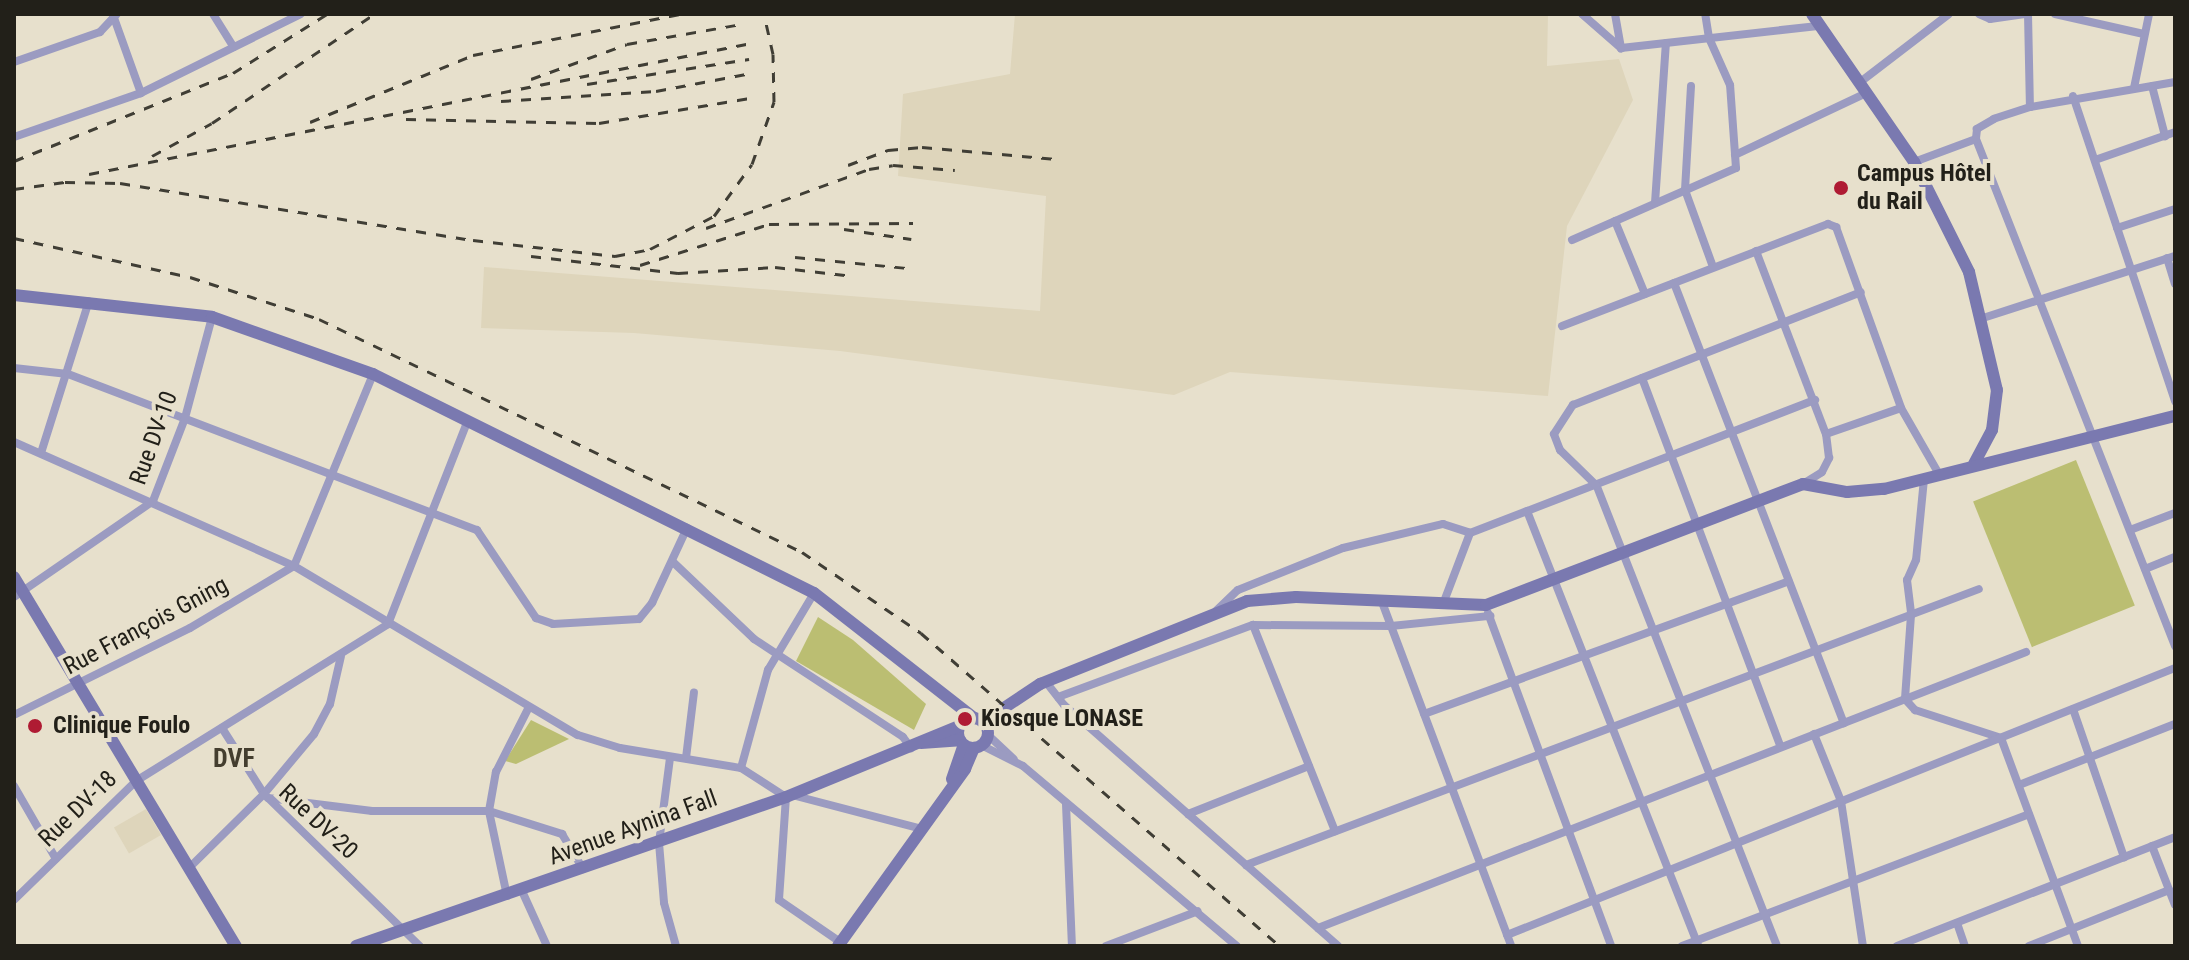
<!DOCTYPE html>
<html>
<head>
<meta charset="utf-8">
<style>
  body { margin:0 }
  #map { position:relative; width:2189px; height:960px; overflow:hidden; background:#e7e0cc; font-family:"Roboto Condensed",sans-serif }
  div>[style] { position:absolute }
  [style*='--x'] { left:calc(var(--x)*1px); top:calc(var(--y)*1px); width:calc(var(--w)*1px); rotate:calc(var(--a)*1deg) }
  .built>* { inset:0; background:#ded5bb; transform-origin:0 0 }
  .green>* { inset:0; background:#bbbe72; transform-origin:0 0 }
  .street>* { height:8px; margin:-4px; padding:0 4px; transform-origin:4px; border-radius:4px; background:#9b9bc1 }
  .secondary>* { height:12px; margin:-6px; padding:0 6px; transform-origin:6px; border-radius:6px; background:#7a79b0 }
  .secondary>.ring { margin:-6px; padding:0; box-sizing:content-box; background:none; border:12px solid #7a79b0; border-radius:50% }
  .rail>* { height:3px; margin-top:-1.5px; transform-origin:0; background:repeating-linear-gradient(90deg,#403e35 0 10px,transparent 0 20px) }
  .dots>* { width:22px; height:22px; translate:-50% -50%; box-sizing:border-box; border:4px solid #e7e0cc; border-radius:50% }
  span { translate:-50% -50%; white-space:nowrap; text-align:center; line-height:1.15; -webkit-text-stroke:8px #e7e0cc; paint-order:stroke }
  .poi-label { font-size:24px; color:#222019; font-weight:700 }
  .left { translate:0 -50%; text-align:left }
  .street-label { font-size:24px; color:#222019 }
  .neighbourhood-label { font-size:26px; color:#443e2f; font-weight:700 }
  .frame { position:absolute; inset:0; border:16px solid #222019; pointer-events:none }
</style>
</head>
<body>
<div id="map">
  <div class="built">
    <div style="clip-path:polygon(1015px 14px,1548px 14px,1547px 66px,1619px 59px,1633px 100px,1567px 226px,1548px 396px,1230px 372px,1174px 395px,840px 351px,634px 333px,481px 328px,484px 267px,1040px 311px,1046px 196px,898px 176px,903px 94px,1010px 74px)"></div>
    <div style="left:146px;top:809px;width:30px;height:37px;rotate:60deg"></div>
  </div>
  <div class="green">
    <div style="left:2076px;top:460px;width:157px;height:111px;rotate:68deg"></div>
    <div style="clip-path:polygon(818px 617px,853px 640px,926px 704px,914px 730px,796px 661px)"></div>
    <div style="clip-path:polygon(531px 720px,569px 739px,516px 764px,505px 761px)"></div>
  </div>
  <div class="street">
    <div style="--x:213;--y:14;--w:39;--a:58"></div>
    <div style="--x:1582;--y:14;--w:52;--a:41.1"></div>
    <div style="--x:1621;--y:48;--w:198;--a:-6.4"></div>
    <div style="--x:1615;--y:14;--w:35;--a:80"></div>
    <div style="--x:1979;--y:14;--w:12;--a:24"></div>
    <div style="--x:1990;--y:19;--w:35;--a:-8"></div>
    <div style="--x:2028;--y:14;--w:93;--a:88.8"></div>
    <div style="--x:2055;--y:14;--w:91;--a:12.7"></div>
    <div style="--x:113;--y:15;--w:83;--a:70.3"></div>
    <div style="--x:14;--y:62;--w:91;--a:-19.2"></div>
    <div style="--x:100;--y:32;--w:25;--a:-47"></div>
    <div style="--x:2175;--y:82;--w:147;--a:170.2"></div>
    <div style="--x:2030;--y:107;--w:38;--a:162"></div>
    <div style="--x:1994;--y:119;--w:20;--a:150"></div>
    <div style="--x:1977;--y:129;--w:10;--a:96"></div>
    <div style="--x:1976;--y:139;--w:545;--a:68.57"></div>
    <div style="--x:1859;--y:83;--w:113;--a:-37.5"></div>
    <div style="--x:1691;--y:86;--w:104;--a:93.3"></div>
    <div style="--x:1685;--y:190;--w:82;--a:70"></div>
    <div style="--x:2152;--y:86;--w:52;--a:75.4"></div>
    <div style="--x:2134;--y:88;--w:76;--a:-78.5"></div>
    <div style="--x:2073;--y:96;--w:322;--a:71.5"></div>
    <div style="--x:14;--y:137;--w:134;--a:-19.1"></div>
    <div style="--x:141;--y:93;--w:178;--a:-26.3"></div>
    <div style="--x:1735;--y:155;--w:145;--a:-25.3"></div>
    <div style="--x:2095;--y:160;--w:85;--a:-19.3"></div>
    <div style="--x:1914;--y:162;--w:66;--a:-20.4"></div>
    <div style="--x:1655;--y:203;--w:160;--a:-86.1"></div>
    <div style="--x:1615;--y:221;--w:79;--a:67.7"></div>
    <div style="--x:2117;--y:228;--w:61;--a:-18.1"></div>
    <div style="--x:1572;--y:240;--w:179;--a:-23.7"></div>
    <div style="--x:1736;--y:168;--w:83;--a:-94.1"></div>
    <div style="--x:1730;--y:85;--w:51;--a:-114.1"></div>
    <div style="--x:1709;--y:38;--w:24;--a:-99"></div>
    <div style="--x:1756;--y:251;--w:196;--a:69.1"></div>
    <div style="--x:2167;--y:258;--w:27;--a:73"></div>
    <div style="--x:1674;--y:283;--w:472;--a:68.9"></div>
    <div style="--x:1983;--y:318;--w:202;--a:-17.9"></div>
    <div style="--x:1562;--y:326;--w:285;--a:-21"></div>
    <div style="--x:1828;--y:224;--w:9;--a:21"></div>
    <div style="--x:1836;--y:227;--w:192;--a:70.2"></div>
    <div style="--x:1901;--y:408;--w:76;--a:60.1"></div>
    <div style="--x:14;--y:368;--w:54;--a:6.3"></div>
    <div style="--x:68;--y:374;--w:438;--a:20.9"></div>
    <div style="--x:477;--y:530;--w:106;--a:56.2"></div>
    <div style="--x:536;--y:618;--w:18;--a:19"></div>
    <div style="--x:553;--y:624;--w:86;--a:-3.3"></div>
    <div style="--x:639;--y:619;--w:21;--a:-51"></div>
    <div style="--x:652;--y:603;--w:83;--a:-65"></div>
    <div style="--x:1642;--y:378;--w:394;--a:69.4"></div>
    <div style="--x:14;--y:442;--w:306;--a:23.9"></div>
    <div style="--x:294;--y:566;--w:330;--a:30.8"></div>
    <div style="--x:578;--y:735;--w:44;--a:17.2"></div>
    <div style="--x:620;--y:748;--w:123;--a:9.4"></div>
    <div style="--x:741;--y:768;--w:54;--a:32.8"></div>
    <div style="--x:786;--y:797;--w:103;--a:93.9"></div>
    <div style="--x:779;--y:900;--w:74;--a:34.5"></div>
    <div style="--x:41;--y:453;--w:159;--a:-72.5"></div>
    <div style="--x:1924;--y:479;--w:81;--a:95.6"></div>
    <div style="--x:1916;--y:560;--w:22;--a:114"></div>
    <div style="--x:1907;--y:580;--w:35;--a:83"></div>
    <div style="--x:1911;--y:615;--w:84;--a:94.1"></div>
    <div style="--x:1905;--y:699;--w:15;--a:48"></div>
    <div style="--x:1915;--y:710;--w:90;--a:18"></div>
    <div style="--x:2001;--y:738;--w:222;--a:69.7"></div>
    <div style="--x:1803;--y:484;--w:22;--a:-32"></div>
    <div style="--x:1822;--y:472;--w:16;--a:-63"></div>
    <div style="--x:1829;--y:458;--w:24;--a:-97"></div>
    <div style="--x:1826;--y:434;--w:79;--a:-19.1"></div>
    <div style="--x:1527;--y:511;--w:467;--a:68.5"></div>
    <div style="--x:2130;--y:530;--w:48;--a:-20.7"></div>
    <div style="--x:1470;--y:533;--w:370;--a:-21.1"></div>
    <div style="--x:673;--y:562;--w:112;--a:43.5"></div>
    <div style="--x:754;--y:639;--w:178;--a:33.3"></div>
    <div style="--x:903;--y:737;--w:14;--a:54"></div>
    <div style="--x:2145;--y:569;--w:32;--a:-22"></div>
    <div style="--x:14;--y:597;--w:169;--a:-34.6"></div>
    <div style="--x:153;--y:501;--w:89;--a:-68.9"></div>
    <div style="--x:185;--y:418;--w:105;--a:-75"></div>
    <div style="--x:1382;--y:602;--w:367;--a:69.4"></div>
    <div style="--x:1216;--y:611;--w:30;--a:-44"></div>
    <div style="--x:1238;--y:590;--w:113;--a:-21.8"></div>
    <div style="--x:1343;--y:548;--w:103;--a:-13.5"></div>
    <div style="--x:1443;--y:524;--w:28;--a:18"></div>
    <div style="--x:1470;--y:533;--w:76;--a:110.8"></div>
    <div style="--x:1488;--y:613;--w:355;--a:69.7"></div>
    <div style="--x:1253;--y:625;--w:222;--a:68.3"></div>
    <div style="--x:1046;--y:682;--w:29;--a:52"></div>
    <div style="--x:1064;--y:705;--w:365;--a:41.3"></div>
    <div style="--x:1058;--y:697;--w:208;--a:-20.3"></div>
    <div style="--x:1253;--y:625;--w:138;--a:0.4"></div>
    <div style="--x:1391;--y:626;--w:100;--a:-5.8"></div>
    <div style="--x:2073;--y:709;--w:157;--a:71"></div>
    <div style="--x:1424;--y:714;--w:388;--a:-20"></div>
    <div style="--x:14;--y:715;--w:196;--a:-26.3"></div>
    <div style="--x:190;--y:628;--w:121;--a:-30.8"></div>
    <div style="--x:294;--y:566;--w:208;--a:-67.6"></div>
    <div style="--x:222;--y:728;--w:78;--a:57.5"></div>
    <div style="--x:264;--y:794;--w:78;--a:-50.2"></div>
    <div style="--x:314;--y:734;--w:34;--a:-62"></div>
    <div style="--x:330;--y:704;--w:49;--a:-77.1"></div>
    <div style="--x:1814;--y:734;--w:72;--a:68.1"></div>
    <div style="--x:1841;--y:801;--w:147;--a:81.4"></div>
    <div style="--x:988;--y:735;--w:35;--a:43"></div>
    <div style="--x:981;--y:745;--w:47;--a:26.6"></div>
    <div style="--x:1023;--y:766;--w:280;--a:40.1"></div>
    <div style="--x:670;--y:758;--w:86;--a:97.4"></div>
    <div style="--x:659;--y:843;--w:60;--a:85.2"></div>
    <div style="--x:664;--y:903;--w:45;--a:74.4"></div>
    <div style="--x:686;--y:758;--w:66;--a:-83.1"></div>
    <div style="--x:741;--y:768;--w:102;--a:-74.6"></div>
    <div style="--x:768;--y:670;--w:90;--a:-59.1"></div>
    <div style="--x:2019;--y:785;--w:168;--a:-21.4"></div>
    <div style="--x:14;--y:786;--w:84;--a:60.1"></div>
    <div style="--x:792;--y:795;--w:131;--a:14.6"></div>
    <div style="--x:268;--y:798;--w:105;--a:7.1"></div>
    <div style="--x:372;--y:811;--w:117;--a:0"></div>
    <div style="--x:489;--y:811;--w:77;--a:17.5"></div>
    <div style="--x:562;--y:834;--w:41;--a:59"></div>
    <div style="--x:1066;--y:804;--w:142;--a:87.6"></div>
    <div style="--x:1188;--y:814;--w:130;--a:-21.6"></div>
    <div style="--x:2152;--y:846;--w:63;--a:68.7"></div>
    <div style="--x:1246;--y:865;--w:783;--a:-20.63"></div>
    <div style="--x:190;--y:867;--w:104;--a:-44.6"></div>
    <div style="--x:264;--y:794;--w:218;--a:44.3"></div>
    <div style="--x:522;--y:891;--w:60;--a:65.6"></div>
    <div style="--x:507;--y:896;--w:87;--a:-102"></div>
    <div style="--x:489;--y:811;--w:40;--a:-80"></div>
    <div style="--x:496;--y:772;--w:71;--a:-63.1"></div>
    <div style="--x:14;--y:900;--w:170;--a:-44.3"></div>
    <div style="--x:136;--y:781;--w:297;--a:-31.9"></div>
    <div style="--x:388;--y:624;--w:219;--a:-68.6"></div>
    <div style="--x:1957;--y:923;--w:24;--a:71"></div>
    <div style="--x:1318;--y:928;--w:760;--a:-21.3"></div>
    <div style="--x:1507;--y:935;--w:719;--a:-21.79"></div>
    <div style="--x:1106;--y:946;--w:98;--a:-20.8"></div>
    <div style="--x:1682;--y:946;--w:371;--a:-20.8"></div>
    <div style="--x:1777;--y:946;--w:495;--a:-111.4"></div>
    <div style="--x:1596;--y:485;--w:50;--a:-135.8"></div>
    <div style="--x:1560;--y:450;--w:17;--a:-111"></div>
    <div style="--x:1554;--y:434;--w:35;--a:-57"></div>
    <div style="--x:1573;--y:405;--w:309;--a:-21.4"></div>
    <div style="--x:1897;--y:946;--w:299;--a:-21.4"></div>
    <div style="--x:2029;--y:946;--w:151;--a:-21.8"></div>
  </div>
  <div class="secondary">
    <div style="--x:1812;--y:14;--w:180;--a:55.4"></div>
    <div style="--x:1914;--y:162;--w:123;--a:63.4"></div>
    <div style="--x:1969;--y:272;--w:121;--a:76.7"></div>
    <div style="--x:1997;--y:390;--w:40;--a:97.1"></div>
    <div style="--x:1992;--y:430;--w:38;--a:118"></div>
    <div style="--x:14;--y:295;--w:199;--a:6.3"></div>
    <div style="--x:212;--y:317;--w:171;--a:19.5"></div>
    <div style="--x:373;--y:374;--w:492;--a:26.4"></div>
    <div style="--x:814;--y:593;--w:203;--a:38"></div>
    <div style="--x:14;--y:577;--w:431;--a:59"></div>
    <div class="ring" style="left:958px;top:718px;width:18px;height:18px"></div>
    <div style="--x:983;--y:722;--w:69;--a:-33.7"></div>
    <div style="--x:1040;--y:684;--w:223;--a:-21.8"></div>
    <div style="--x:1247;--y:601;--w:49;--a:-4.7"></div>
    <div style="--x:1296;--y:597;--w:190;--a:2.4"></div>
    <div style="--x:1486;--y:605;--w:339;--a:-20.9"></div>
    <div style="--x:1803;--y:484;--w:45;--a:10.3"></div>
    <div style="--x:1847;--y:492;--w:37;--a:-5"></div>
    <div style="--x:1884;--y:489;--w:300;--a:-14.1"></div>
    <div style="--x:921;--y:743;--w:39;--a:-4"></div>
    <div style="--x:952;--y:779;--w:36;--a:-71"></div>
    <div style="--x:356;--y:946;--w:455;--a:-19.1"></div>
    <div style="--x:786;--y:797;--w:187;--a:-22.3"></div>
    <div style="--x:838;--y:946;--w:218;--a:-54.3"></div>
    <div style="--x:965;--y:769;--w:23;--a:-67"></div>
  </div>
  <div class="rail">
    <div style="--x:531;--y:79;--w:102;--a:-20"></div>
    <div style="--x:627;--y:44;--w:117;--a:-9.9"></div>
    <div style="--x:587;--y:84;--w:164;--a:-8.8"></div>
    <div style="--x:501;--y:101;--w:155;--a:-3.7"></div>
    <div style="--x:656;--y:91;--w:97;--a:-10.7"></div>
    <div style="--x:406;--y:119;--w:193;--a:1.2"></div>
    <div style="--x:599;--y:123;--w:159;--a:-9.4"></div>
    <div style="--x:310;--y:122;--w:176;--a:-22.3"></div>
    <div style="--x:473;--y:55;--w:211;--a:-11.2"></div>
    <div style="--x:152;--y:156;--w:68;--a:-28.8"></div>
    <div style="--x:212;--y:123;--w:195;--a:-33.9"></div>
    <div style="--x:14;--y:161;--w:236;--a:-21.9"></div>
    <div style="--x:233;--y:73;--w:111;--a:-32.1"></div>
    <div style="--x:848;--y:165;--w:43;--a:-20.6"></div>
    <div style="--x:888;--y:150;--w:34;--a:-5"></div>
    <div style="--x:922;--y:147;--w:135;--a:5.1"></div>
    <div style="--x:89;--y:174;--w:670;--a:-11.19"></div>
    <div style="--x:14;--y:189;--w:51;--a:-7.8"></div>
    <div style="--x:65;--y:182;--w:55;--a:1"></div>
    <div style="--x:120;--y:183;--w:358;--a:9.2"></div>
    <div style="--x:473;--y:240;--w:143;--a:6.4"></div>
    <div style="--x:615;--y:256;--w:36;--a:-11"></div>
    <div style="--x:650;--y:249;--w:72;--a:-27.3"></div>
    <div style="--x:714;--y:216;--w:64;--a:-53.8"></div>
    <div style="--x:752;--y:164;--w:66;--a:-70.5"></div>
    <div style="--x:774;--y:102;--w:48;--a:-91.2"></div>
    <div style="--x:773;--y:54;--w:41;--a:-102.7"></div>
    <div style="--x:706;--y:228;--w:173;--a:-19.9"></div>
    <div style="--x:869;--y:169;--w:24;--a:-9"></div>
    <div style="--x:893;--y:165;--w:62;--a:4.6"></div>
    <div style="--x:844;--y:229;--w:68;--a:8.5"></div>
    <div style="--x:14;--y:238;--w:180;--a:12.5"></div>
    <div style="--x:190;--y:277;--w:136;--a:18"></div>
    <div style="--x:319;--y:319;--w:536;--a:25.75"></div>
    <div style="--x:802;--y:552;--w:144;--a:34.2"></div>
    <div style="--x:921;--y:633;--w:476;--a:41.1"></div>
    <div style="--x:531;--y:256;--w:148;--a:6.6"></div>
    <div style="--x:678;--y:273;--w:97;--a:-3.5"></div>
    <div style="--x:775;--y:267;--w:79;--a:6.6"></div>
    <div style="--x:795;--y:257;--w:114;--a:5.6"></div>
    <div style="--x:640;--y:265;--w:135;--a:-17.6"></div>
    <div style="--x:769;--y:224;--w:144;--a:-0.4"></div>
  </div>
  <div class="dots">
    <div style="left:1841px;top:188px;background:#af1b33"></div>
    <div style="left:965px;top:719px;background:#af1b33"></div>
    <div style="left:35px;top:726px;background:#af1b33"></div>
  </div>
  <div class="poi-label">
    <span class="left" style="left:1857px;top:188px">Campus Hôtel<br>du Rail</span>
    <span class="left" style="left:981px;top:719px">Kiosque LONASE</span>
    <span class="left" style="left:53px;top:726px">Clinique Foulo</span>
  </div>
  <div class="street-label">
    <span style="left:154px;top:438px;rotate:-70deg">Rue DV-10</span>
    <span style="left:146px;top:626px;rotate:-28deg">Rue François Gning</span>
    <span style="left:78px;top:809px;rotate:-44deg">Rue DV-18</span>
    <span style="left:318px;top:822px;rotate:43deg">Rue DV-20</span>
    <span style="left:633px;top:828px;rotate:-20deg">Avenue Aynina Fall</span>
  </div>
  <div class="neighbourhood-label">
    <span style="left:234px;top:759px">DVF</span>
  </div>
  <div class="frame"></div>
</div>
</body>
</html>
